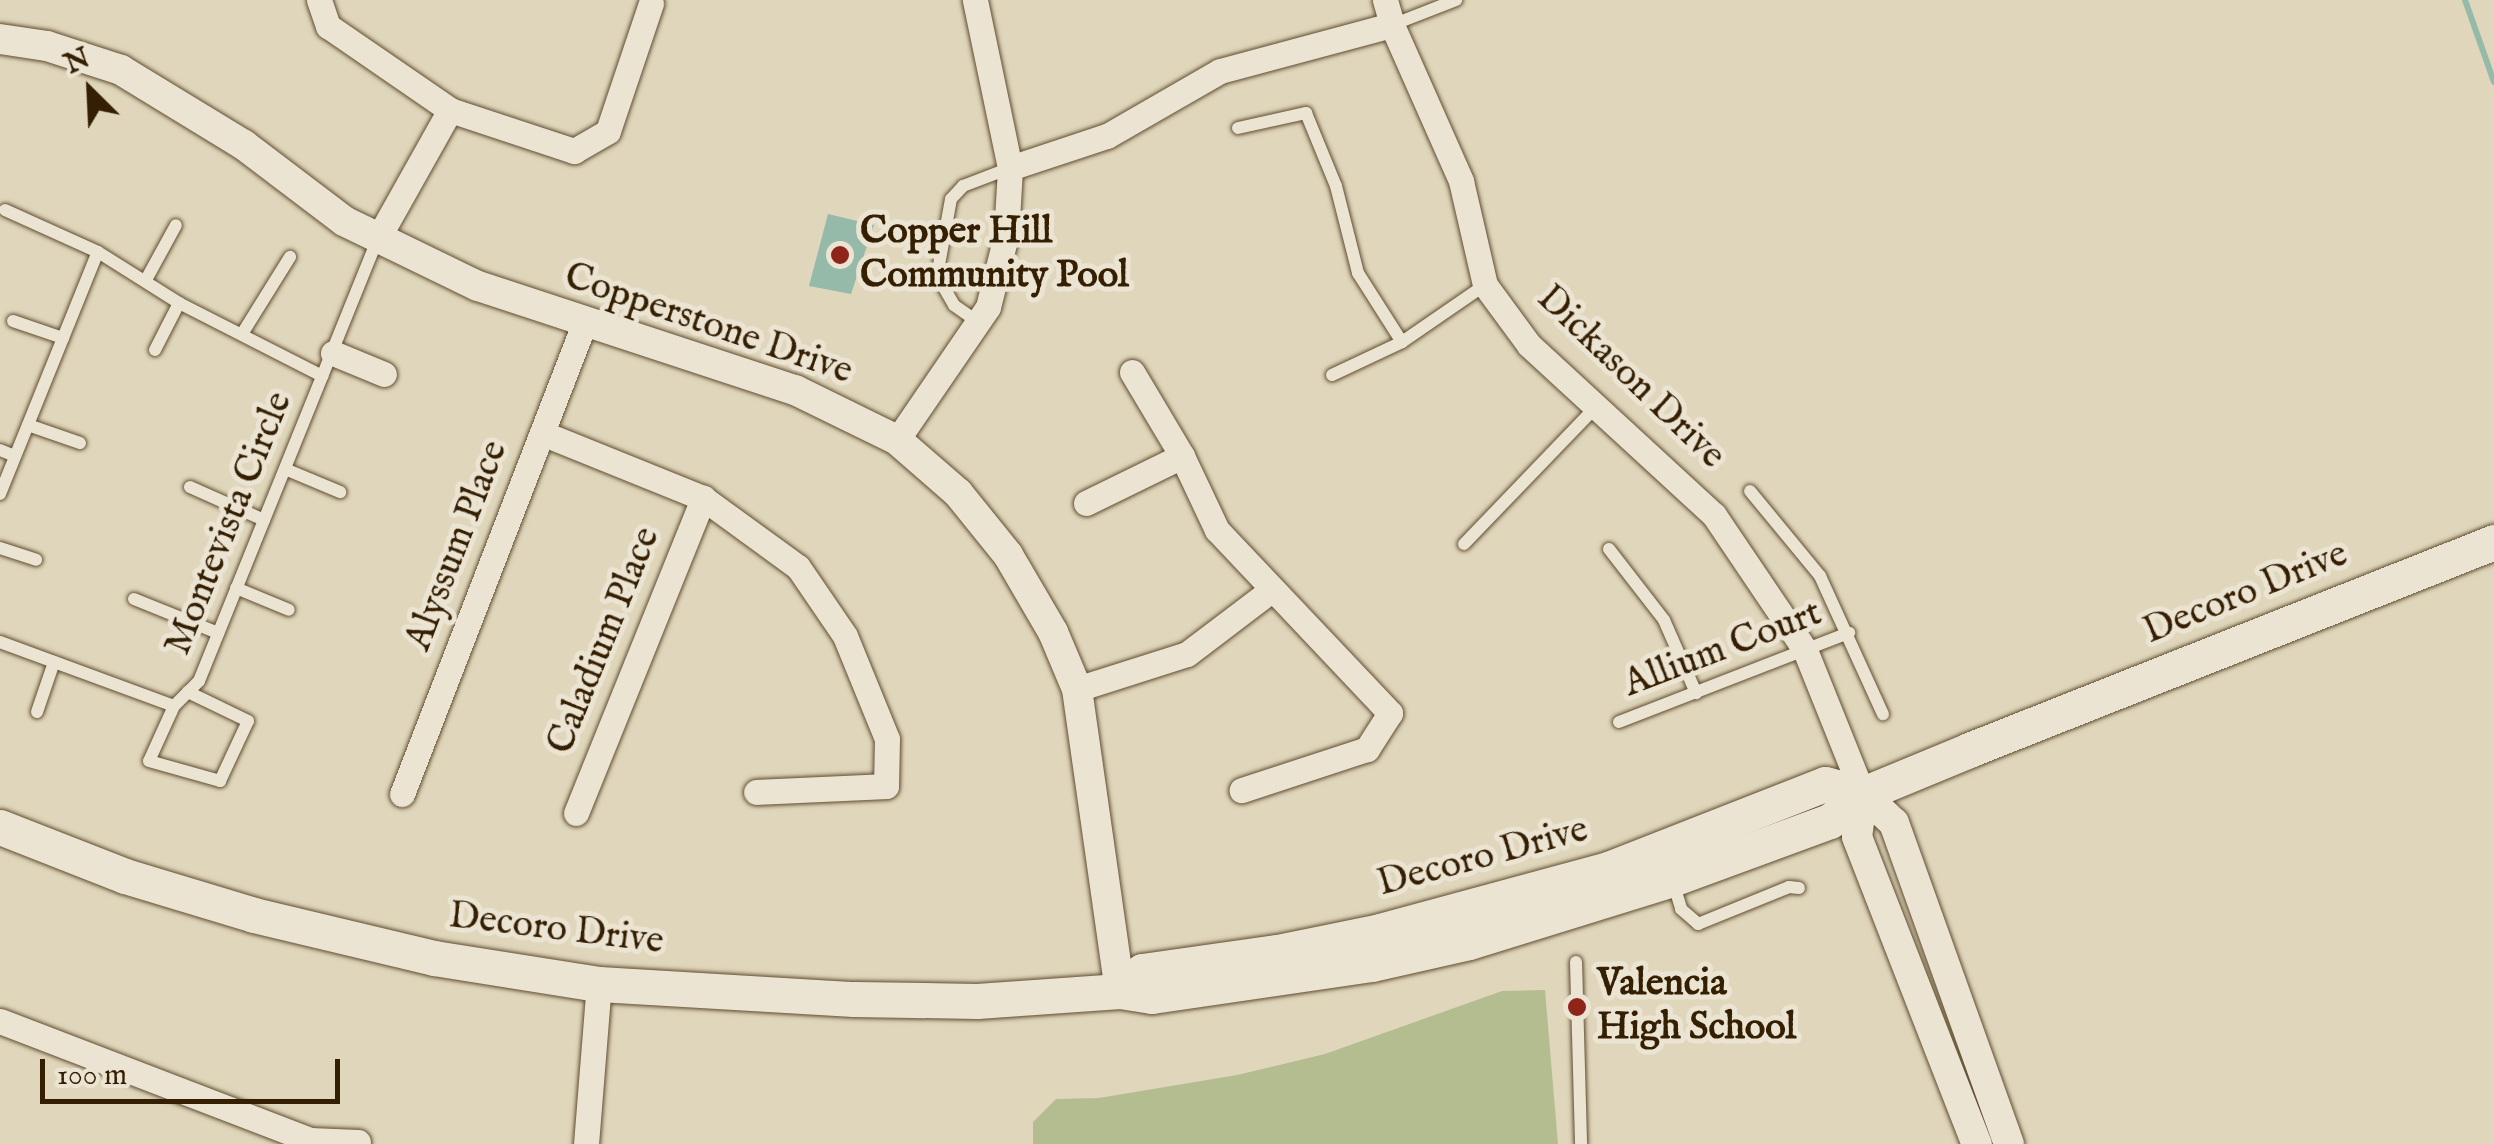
<!DOCTYPE html>
<html>
<head>
<meta charset="utf-8">
<style>
  body { margin:0 }
  #map { position:relative; width:2494px; height:1144px; overflow:hidden; background:#e0d6bb; font-family:"IM FELL English",serif }
  div>[style] { position:absolute }
  [style*='--x'] { left:calc(var(--x)*1px); top:calc(var(--y)*1px); width:calc(var(--w)*1px); rotate:calc(var(--a)*1deg) }
  .green>* { inset:0; background:#b3bd90 }
  .water>* { inset:0; background:#95baaa }
  .stream>* { height:6px; margin:-3px; padding:0 3px; transform-origin:3px; border-radius:3px; background:#95baaa }
  .roads { filter:drop-shadow(0 0 2px #604d30) drop-shadow(0 0 2px #604d30) }
  .service>* { height:12px; margin:-6px; padding:0 6px; transform-origin:6px; border-radius:6px; background:#ebe4d3 }
  .minor>* { height:25px; margin:-12.5px; padding:0 12.5px; transform-origin:12.5px; border-radius:12.5px; background:#ebe4d3 }
  .tertiary>* { height:30px; margin:-15px; padding:0 15px; transform-origin:15px; border-radius:15px; background:#ebe4d3 }
  .secondary>* { height:35px; margin:-17.5px; padding:0 17.5px; transform-origin:17.5px; border-radius:17.5px; background:#ebe4d3 }
  .dots>* { width:28px; height:28px; translate:-50% -50%; box-sizing:border-box; border:5px solid #ebe4d3; border-radius:50% }
  span { translate:-50% -50%; white-space:nowrap; text-align:center; line-height:1.15; -webkit-text-stroke:10px #ebe4d3; paint-order:stroke }
  .poi-label { font-size:38px; color:#351f02; font-weight:700 }
  .left { translate:0 -50%; text-align:left }
  .street-label { font-size:38px; color:#351f02 }
  .north { position:absolute; left:40px; top:40px; width:100px; height:100px; -webkit-text-stroke:8px #ebe4d3; paint-order:stroke; rotate:336deg; font-size:28px; font-weight:700; line-height:40px; text-align:center; color:#351f02 }
  .north::after { content:''; display:block; margin:auto; width:35px; height:45px; background:#351f02; clip-path:polygon(50% 0,100% 100%,50% 72%,0 100%) }
  .scale { position:absolute; left:40px; top:1059px; width:300px; height:45px; box-sizing:border-box; border:5px solid #351f02; border-top:0; padding-left:12px; font-size:30px; line-height:35px; white-space:nowrap; color:#351f02; -webkit-text-stroke:8px #ebe4d3; paint-order:stroke }
</style>
</head>
<body>
<div id="map">
  <div class="green">
    <div style="clip-path:polygon(1545px 990px,1558px 1144px,1033px 1144px,1033px 1122px,1056px 1099px,1099px 1098px,1237px 1075px,1325px 1054px,1502px 991px)"></div>
  </div>
  <div class="water">
    <div style="clip-path:polygon(828px 214px,874px 225px,851px 294px,809px 286px)"></div>
  </div>
  <div class="stream">
    <div style="--x:2465;--y:0;--w:87;--a:70.5"></div>
  </div>
  <div class="roads">
    <div class="service">
      <div style="--x:1392;--y:25;--w:69;--a:-21.3"></div>
      <div style="--x:1238;--y:128;--w:70;--a:-12.4"></div>
      <div style="--x:1306;--y:113;--w:79;--a:67.7"></div>
      <div style="--x:1336;--y:186;--w:90;--a:75.8"></div>
      <div style="--x:1358;--y:273;--w:82;--a:57.5"></div>
      <div style="--x:5;--y:210;--w:102;--a:24.3"></div>
      <div style="--x:98;--y:252;--w:96;--a:32.2"></div>
      <div style="--x:179;--y:303;--w:161;--a:27"></div>
      <div style="--x:147;--y:278;--w:60;--a:-61.3"></div>
      <div style="--x:13;--y:321;--w:53;--a:18.8"></div>
      <div style="--x:978;--y:322;--w:29;--a:-145"></div>
      <div style="--x:954;--y:305;--w:34;--a:-120"></div>
      <div style="--x:937;--y:276;--w:78;--a:-79.7"></div>
      <div style="--x:951;--y:199;--w:18;--a:-47"></div>
      <div style="--x:963;--y:186;--w:50;--a:-21"></div>
      <div style="--x:242;--y:334;--w:91;--a:-58.1"></div>
      <div style="--x:155;--y:350;--w:53;--a:-62.9"></div>
      <div style="--x:1332;--y:375;--w:77;--a:-25.2"></div>
      <div style="--x:1402;--y:342;--w:101;--a:-34.5"></div>
      <div style="--x:28;--y:425;--w:55;--a:19.1"></div>
      <div style="--x:0;--y:450;--w:16;--a:22"></div>
      <div style="--x:285;--y:469;--w:60;--a:22.7"></div>
      <div style="--x:190;--y:487;--w:81;--a:24"></div>
      <div style="--x:1750;--y:491;--w:110;--a:50.5"></div>
      <div style="--x:1820;--y:576;--w:152;--a:65.5"></div>
      <div style="--x:0;--y:494;--w:261;--a:-68"></div>
      <div style="--x:1464;--y:544;--w:190;--a:-46.1"></div>
      <div style="--x:0;--y:548;--w:38;--a:18"></div>
      <div style="--x:1609;--y:549;--w:90;--a:52.2"></div>
      <div style="--x:1664;--y:620;--w:80;--a:66.3"></div>
      <div style="--x:236;--y:588;--w:57;--a:22.5"></div>
      <div style="--x:134;--y:599;--w:91;--a:22"></div>
      <div style="--x:0;--y:642;--w:185;--a:20.2"></div>
      <div style="--x:174;--y:706;--w:35;--a:-45"></div>
      <div style="--x:199;--y:681;--w:476;--a:-68"></div>
      <div style="--x:174;--y:706;--w:60;--a:114.4"></div>
      <div style="--x:149;--y:761;--w:74;--a:15.7"></div>
      <div style="--x:220;--y:781;--w:66;--a:-65"></div>
      <div style="--x:248;--y:721;--w:67;--a:-154.2"></div>
      <div style="--x:37;--y:712;--w:53;--a:-71.2"></div>
      <div style="--x:1619;--y:722;--w:247;--a:-21.2"></div>
      <div style="--x:1673;--y:882;--w:28;--a:73"></div>
      <div style="--x:1681;--y:909;--w:23;--a:41"></div>
      <div style="--x:1698;--y:924;--w:98;--a:-22.1"></div>
      <div style="--x:1789;--y:887;--w:10;--a:6"></div>
      <div style="--x:1576;--y:962;--w:182;--a:88.4"></div>
    </div>
    <div class="minor">
      <div style="--x:319;--y:0;--w:28;--a:71"></div>
      <div style="--x:328;--y:26;--w:148;--a:34.5"></div>
      <div style="--x:450;--y:110;--w:131;--a:18.3"></div>
      <div style="--x:574;--y:151;--w:39;--a:-30"></div>
      <div style="--x:608;--y:131;--w:135;--a:-71.4"></div>
      <div style="--x:1385;--y:0;--w:26;--a:74"></div>
      <div style="--x:1392;--y:25;--w:171;--a:66.1"></div>
      <div style="--x:1461;--y:181;--w:107;--a:77"></div>
      <div style="--x:1485;--y:285;--w:74;--a:53.7"></div>
      <div style="--x:1529;--y:345;--w:251;--a:42.6"></div>
      <div style="--x:1714;--y:515;--w:163;--a:56"></div>
      <div style="--x:1805;--y:650;--w:155;--a:68.1"></div>
      <div style="--x:1010;--y:168;--w:102;--a:-18.3"></div>
      <div style="--x:1107;--y:136;--w:130;--a:-29.9"></div>
      <div style="--x:1220;--y:71;--w:178;--a:-15"></div>
      <div style="--x:377;--y:240;--w:149;--a:-60.7"></div>
      <div style="--x:333;--y:353;--w:55;--a:22.4"></div>
      <div style="--x:1132;--y:372;--w:98;--a:59.2"></div>
      <div style="--x:1182;--y:456;--w:82;--a:64.7"></div>
      <div style="--x:1217;--y:530;--w:252;--a:46.6"></div>
      <div style="--x:1390;--y:713;--w:43;--a:122.6"></div>
      <div style="--x:1367;--y:749;--w:132;--a:161.8"></div>
      <div style="--x:542;--y:433;--w:174;--a:22"></div>
      <div style="--x:703;--y:498;--w:117;--a:36"></div>
      <div style="--x:798;--y:567;--w:83;--a:55.7"></div>
      <div style="--x:845;--y:636;--w:111;--a:67.8"></div>
      <div style="--x:887;--y:739;--w:47;--a:91.2"></div>
      <div style="--x:886;--y:786;--w:130;--a:177.4"></div>
      <div style="--x:897;--y:440;--w:161;--a:-55.6"></div>
      <div style="--x:988;--y:307;--w:73;--a:-75.8"></div>
      <div style="--x:1006;--y:236;--w:68;--a:-86.6"></div>
      <div style="--x:1010;--y:168;--w:172;--a:-101.8"></div>
      <div style="--x:1086;--y:503;--w:107;--a:-26.1"></div>
      <div style="--x:1077;--y:689;--w:115;--a:-17.7"></div>
      <div style="--x:1187;--y:654;--w:104;--a:-37.2"></div>
      <div style="--x:402;--y:794;--w:504;--a:-68.83"></div>
      <div style="--x:576;--y:813;--w:340;--a:-68"></div>
      <div style="--x:0;--y:1021;--w:332;--a:21"></div>
      <div style="--x:310;--y:1140;--w:48;--a:2.4"></div>
      <div style="--x:586;--y:1144;--w:161;--a:-85.4"></div>
    </div>
    <div class="tertiary">
      <div style="--x:0;--y:39;--w:48;--a:8.5"></div>
      <div style="--x:47;--y:46;--w:78;--a:18"></div>
      <div style="--x:121;--y:70;--w:144;--a:31.4"></div>
      <div style="--x:244;--y:145;--w:126;--a:37.2"></div>
      <div style="--x:344;--y:221;--w:149;--a:25.9"></div>
      <div style="--x:478;--y:286;--w:334;--a:18.2"></div>
      <div style="--x:795;--y:390;--w:114;--a:26.1"></div>
      <div style="--x:897;--y:440;--w:81;--a:41"></div>
      <div style="--x:958;--y:493;--w:80;--a:51.1"></div>
      <div style="--x:1008;--y:555;--w:89;--a:59.7"></div>
      <div style="--x:1053;--y:632;--w:62;--a:67.2"></div>
      <div style="--x:1077;--y:689;--w:305;--a:81.9"></div>
      <div style="--x:1863;--y:794;--w:42;--a:43.1"></div>
      <div style="--x:1894;--y:823;--w:341;--a:70.3"></div>
      <div style="--x:1863;--y:794;--w:43;--a:97.9"></div>
      <div style="--x:1857;--y:837;--w:330;--a:68.7"></div>
    </div>
    <div class="secondary">
      <div style="--x:0;--y:827;--w:134;--a:21.4"></div>
      <div style="--x:125;--y:876;--w:135;--a:16.8"></div>
      <div style="--x:254;--y:915;--w:185;--a:13.4"></div>
      <div style="--x:434;--y:958;--w:167;--a:9"></div>
      <div style="--x:599;--y:984;--w:255;--a:3.4"></div>
      <div style="--x:854;--y:999;--w:123;--a:0.9"></div>
      <div style="--x:977;--y:1001;--w:143;--a:-4"></div>
      <div style="--x:1120;--y:991;--w:32;--a:9"></div>
      <div style="--x:1152;--y:996;--w:222;--a:-8.3"></div>
      <div style="--x:1372;--y:964;--w:99;--a:-12.8"></div>
      <div style="--x:1469;--y:942;--w:213;--a:-17.2"></div>
      <div style="--x:1672;--y:879;--w:168;--a:-20.2"></div>
      <div style="--x:1830;--y:821;--w:43;--a:-39.3"></div>
      <div style="--x:1863;--y:794;--w:115;--a:-22.5"></div>
      <div style="--x:1969;--y:750;--w:565;--a:-21.61"></div>
      <div style="--x:1120;--y:991;--w:30;--a:-42"></div>
      <div style="--x:1142;--y:971;--w:137;--a:-8"></div>
      <div style="--x:1278;--y:952;--w:104;--a:-11.6"></div>
      <div style="--x:1380;--y:931;--w:236;--a:-15.2"></div>
      <div style="--x:1608;--y:869;--w:233;--a:-21.4"></div>
      <div style="--x:1825;--y:784;--w:39;--a:15"></div>
    </div>
  </div>
  <div class="dots">
    <div style="left:840px;top:255px;background:#8f2418"></div>
    <div style="left:1577px;top:1007px;background:#8f2418"></div>
  </div>
  <div class="poi-label">
    <span class="left" style="left:860px;top:255px">Copper Hill<br>Community Pool</span>
    <span class="left" style="left:1597px;top:1007px">Valencia<br>High School</span>
  </div>
  <div class="street-label">
    <span style="left:708px;top:325px;rotate:19deg">Copperstone Drive</span>
    <span style="left:1630px;top:378px;rotate:44deg">Dickason Drive</span>
    <span style="left:230px;top:524px;rotate:-68deg">Montevista Circle</span>
    <span style="left:458px;top:546px;rotate:-69deg">Alyssum Place</span>
    <span style="left:2246px;top:594px;rotate:-22deg">Decoro Drive</span>
    <span style="left:605px;top:641px;rotate:-68deg">Caladium Place</span>
    <span style="left:1723px;top:650px;rotate:-21deg">Allium Court</span>
    <span style="left:1483px;top:858px;rotate:-15deg">Decoro Drive</span>
    <span style="left:556px;top:930px;rotate:7deg">Decoro Drive</span>
  </div>
  <div class="north">N</div>
  <div class="scale">100 m</div>
</div>
</body>
</html>
